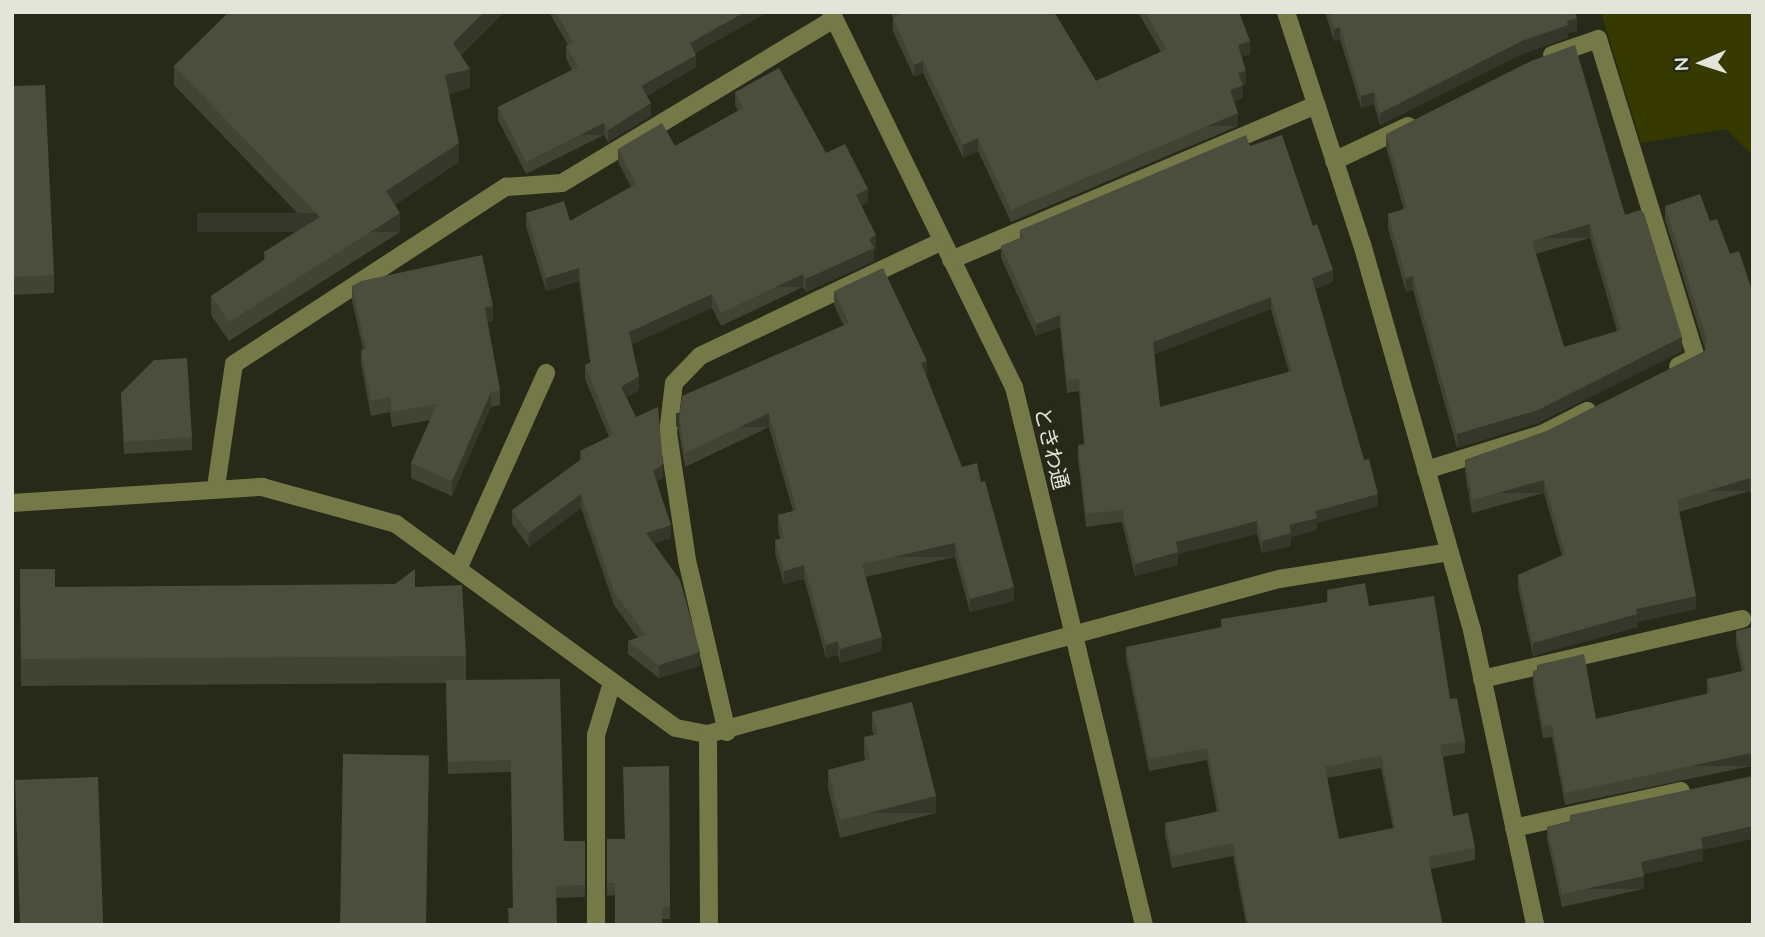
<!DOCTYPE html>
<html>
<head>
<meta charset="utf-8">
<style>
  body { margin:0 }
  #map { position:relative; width:1765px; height:937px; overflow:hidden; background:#272919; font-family:Quicksand,"Noto Sans JP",sans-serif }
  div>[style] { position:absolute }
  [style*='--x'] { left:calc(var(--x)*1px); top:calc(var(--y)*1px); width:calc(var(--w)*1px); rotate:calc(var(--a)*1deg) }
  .green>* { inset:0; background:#363900 }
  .minor>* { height:18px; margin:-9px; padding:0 9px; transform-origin:9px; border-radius:9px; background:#757948 }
  .wall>* { inset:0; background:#414334 }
  .shaded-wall>* { inset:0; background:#35372b; transform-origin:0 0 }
  .building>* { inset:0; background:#4c4e3d; transform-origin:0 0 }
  span { translate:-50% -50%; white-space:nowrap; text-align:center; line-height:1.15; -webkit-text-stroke:6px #272919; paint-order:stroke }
  .street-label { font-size:21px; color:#e3e4da }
  .frame { position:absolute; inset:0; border:14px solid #e3e4da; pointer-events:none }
  .north { position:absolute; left:1667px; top:28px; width:70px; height:70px; -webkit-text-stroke:5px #272919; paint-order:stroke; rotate:267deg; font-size:19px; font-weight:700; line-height:28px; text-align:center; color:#e3e4da }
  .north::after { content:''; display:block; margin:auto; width:24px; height:32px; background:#e3e4da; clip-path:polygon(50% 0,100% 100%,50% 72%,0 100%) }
</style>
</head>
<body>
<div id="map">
  <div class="green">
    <div style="clip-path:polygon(1601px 12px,1753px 12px,1753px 156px,1726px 129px,1641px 143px)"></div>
  </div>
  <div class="minor">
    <div style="--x:831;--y:12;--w:417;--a:64"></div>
    <div style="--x:1014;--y:387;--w:553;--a:76.42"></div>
    <div style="--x:1286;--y:12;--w:244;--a:71.9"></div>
    <div style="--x:1362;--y:244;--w:401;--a:74.1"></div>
    <div style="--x:1472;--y:630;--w:302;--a:77.9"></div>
    <div style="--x:1552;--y:55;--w:49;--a:-19.2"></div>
    <div style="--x:1598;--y:39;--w:333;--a:72.9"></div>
    <div style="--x:1696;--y:357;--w:20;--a:153"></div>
    <div style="--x:1334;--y:161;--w:82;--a:-25.3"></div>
    <div style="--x:951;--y:260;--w:397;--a:-23"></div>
    <div style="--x:1426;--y:470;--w:121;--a:-17.2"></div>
    <div style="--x:1542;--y:434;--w:51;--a:-27.1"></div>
    <div style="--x:216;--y:487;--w:124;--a:-81.7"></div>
    <div style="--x:234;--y:364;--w:325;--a:-33.1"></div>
    <div style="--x:506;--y:187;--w:56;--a:-4.1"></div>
    <div style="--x:562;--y:183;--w:318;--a:-31.1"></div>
    <div style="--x:12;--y:503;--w:251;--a:-3.7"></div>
    <div style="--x:262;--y:487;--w:139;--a:15.4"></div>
    <div style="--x:396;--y:524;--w:346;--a:36.1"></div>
    <div style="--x:676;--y:728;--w:33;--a:11"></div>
    <div style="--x:708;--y:734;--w:592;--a:-15.19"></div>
    <div style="--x:1279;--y:579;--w:172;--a:-9"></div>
    <div style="--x:458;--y:569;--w:215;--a:-65.8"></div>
    <div style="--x:1482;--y:679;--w:267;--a:-13"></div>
    <div style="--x:727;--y:732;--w:177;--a:-103.1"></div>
    <div style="--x:687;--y:560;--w:128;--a:-98.5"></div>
    <div style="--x:668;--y:433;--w:50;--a:-83.2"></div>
    <div style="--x:674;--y:383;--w:37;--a:-46"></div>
    <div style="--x:700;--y:356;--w:268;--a:-25.4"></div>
    <div style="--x:708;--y:734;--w:191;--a:89.7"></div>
    <div style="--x:1514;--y:828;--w:171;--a:-12.5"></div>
    <div style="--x:596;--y:925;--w:190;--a:-90"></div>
    <div style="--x:596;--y:735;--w:54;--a:-72.9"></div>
  </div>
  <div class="wall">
    <div style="clip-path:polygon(229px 12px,504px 12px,461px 55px,470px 88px,449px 94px,459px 162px,395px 205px,400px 232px,229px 341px,211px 315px,211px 296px,264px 260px,264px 252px,308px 224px,174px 85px,174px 66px)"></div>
    <div style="clip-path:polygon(549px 12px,768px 12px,695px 53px,696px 67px,647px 96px,651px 116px,608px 142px,604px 135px,526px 174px,498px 120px,498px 107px,572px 70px,566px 58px,566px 46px,568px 45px)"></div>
    <div style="clip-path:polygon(891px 12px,1054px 12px,1096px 81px,1161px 52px,1138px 12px,1239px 12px,1250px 54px,1242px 57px,1246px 83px,1243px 85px,1243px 98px,1234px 101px,1238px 126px,1011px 222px,978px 151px,963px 158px,923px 73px,914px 77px,893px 31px,893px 18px)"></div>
    <div style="clip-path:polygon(1325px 12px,1575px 12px,1577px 31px,1568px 33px,1568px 38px,1522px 54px,1380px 125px,1374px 104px,1361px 108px,1340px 39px,1334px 41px)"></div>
    <div style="clip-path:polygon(12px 86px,54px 275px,54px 293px,12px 295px)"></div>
    <div style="clip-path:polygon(735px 92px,826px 153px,868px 202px,861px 206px,876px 248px,874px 250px,874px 261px,806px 292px,803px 287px,721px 326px,712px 308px,632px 344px,639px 390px,626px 397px,663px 477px,657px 482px,671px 538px,654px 543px,700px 666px,659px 678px,628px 654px,628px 641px,638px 638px,614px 605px,581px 508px,529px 547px,512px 524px,512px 510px,580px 460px,580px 451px,609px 437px,585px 379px,585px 365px,590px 363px,579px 281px,546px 291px,526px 226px,526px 213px,570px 221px,631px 187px,618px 162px,618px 149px,675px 146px,738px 111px,735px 105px)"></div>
    <div style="clip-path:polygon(evenodd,1386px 134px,1625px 215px,1682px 351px,1538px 423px,1457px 448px,1413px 290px,1406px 292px,1388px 228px,1388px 214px,1404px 210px,1386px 147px,1386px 134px,1590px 238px,1617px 331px,1564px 347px,1536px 254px,1590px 238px)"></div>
    <div style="clip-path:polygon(evenodd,1250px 146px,1313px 226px,1333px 282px,1315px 289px,1364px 460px,1378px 506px,1317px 523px,1317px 530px,1291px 537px,1291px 546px,1262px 553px,1257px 534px,1178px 554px,1178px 565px,1135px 576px,1122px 522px,1086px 527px,1078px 458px,1078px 445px,1084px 445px,1079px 391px,1067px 393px,1060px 327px,1036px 336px,1001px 258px,1001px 246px,1020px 238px,1020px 230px,1250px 146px,1271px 309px,1289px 372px,1160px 407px,1154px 354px,1271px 309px)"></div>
    <div style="clip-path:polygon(1665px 206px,1710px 221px,1730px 254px,1753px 294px,1753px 501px,1750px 491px,1679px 512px,1696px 609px,1637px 622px,1637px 627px,1533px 656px,1518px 588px,1518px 575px,1562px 556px,1544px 493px,1472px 513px,1465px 473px,1465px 460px,1547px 431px,1705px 351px,1705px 349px,1665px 219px)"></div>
    <div style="clip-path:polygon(352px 286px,493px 321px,487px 322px,500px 390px,500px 405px,491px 407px,452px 496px,411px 478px,411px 463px,430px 420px,392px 427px,390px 412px,371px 416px,361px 364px,361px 350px,363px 349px,352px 301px)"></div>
    <div style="clip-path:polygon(834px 291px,927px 374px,926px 375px,1014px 601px,970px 612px,955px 557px,865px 577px,882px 651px,840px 663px,838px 655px,826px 658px,804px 579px,784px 584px,775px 554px,775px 540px,780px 539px,778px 529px,778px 515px,793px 511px,769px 427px,685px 467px,679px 433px,679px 419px,844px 326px,834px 305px)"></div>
    <div style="clip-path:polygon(121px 393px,192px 437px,192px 450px,124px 454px)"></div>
    <div style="clip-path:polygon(20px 569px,55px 587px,415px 587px,466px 656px,466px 680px,564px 841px,585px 841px,585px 897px,556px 898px,513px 908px,511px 772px,448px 774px,446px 683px,21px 686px)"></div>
    <div style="clip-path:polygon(evenodd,1327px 590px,1369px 606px,1450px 699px,1465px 741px,1465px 753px,1443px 757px,1453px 816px,1475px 848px,1475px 860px,1431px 869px,1246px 923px,1233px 856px,1172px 868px,1165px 835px,1165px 823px,1217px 812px,1207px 760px,1149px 771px,1126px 659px,1126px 647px,1221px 628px,1221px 619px,1327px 602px,1327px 590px,1381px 768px,1393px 828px,1339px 839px,1327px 778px,1381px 768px)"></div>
    <div style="clip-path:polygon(1753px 627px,1753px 767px,1751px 766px,1565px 805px,1552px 737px,1543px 738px,1533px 684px,1533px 671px,1537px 670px,1537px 665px,1596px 719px,1707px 694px,1707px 679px,1742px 671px,1736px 644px,1736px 631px)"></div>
    <div style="clip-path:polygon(872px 712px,936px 813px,840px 838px,828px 788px,828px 770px,865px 760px,864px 755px,864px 737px,874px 735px,872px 730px)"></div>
    <div style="clip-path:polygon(669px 766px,670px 919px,662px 919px,615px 895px,607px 896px,607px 839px,625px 839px)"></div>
    <div style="clip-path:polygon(1570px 815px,1703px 850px,1703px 861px,1644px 874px,1644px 889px,1562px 907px,1547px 839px,1547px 827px,1570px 821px)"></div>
  </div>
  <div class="shaded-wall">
    <div style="clip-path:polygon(484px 12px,504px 12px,453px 62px,453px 43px)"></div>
    <div style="clip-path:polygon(745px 12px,768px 12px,690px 56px,690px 43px)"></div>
    <div style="clip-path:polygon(1577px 18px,1577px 31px,1568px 33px,1568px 38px,1522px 54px,1380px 125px,1380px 113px,1522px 41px,1567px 21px)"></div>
    <div style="clip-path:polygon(1340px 27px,1340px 39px,1334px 41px,1334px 29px)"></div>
    <div style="clip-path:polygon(1250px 41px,1250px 54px,1238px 58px,1238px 45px)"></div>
    <div style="clip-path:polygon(696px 55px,696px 67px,641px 99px,641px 86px)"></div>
    <div style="clip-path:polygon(923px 61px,923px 73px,914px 77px,914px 65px)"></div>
    <div style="clip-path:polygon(470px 69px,470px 88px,445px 95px,445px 75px)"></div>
    <div style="clip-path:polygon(1246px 71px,1246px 83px,1238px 86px,1238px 73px)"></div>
    <div style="clip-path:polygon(1243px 85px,1243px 98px,1230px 102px,1230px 90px)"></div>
    <div style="clip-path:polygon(1374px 92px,1374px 104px,1361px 108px,1361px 96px)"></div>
    <div style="clip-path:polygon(651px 103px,651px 116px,608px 142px,608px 130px)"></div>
    <div style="left:1238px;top:113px;width:13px;height:247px;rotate:90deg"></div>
    <div style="left:604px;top:123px;width:12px;height:87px;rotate:90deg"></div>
    <div style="clip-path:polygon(978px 138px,978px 151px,963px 158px,963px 145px)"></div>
    <div style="clip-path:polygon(459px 143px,459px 162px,386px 211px,386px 191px)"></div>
    <div style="clip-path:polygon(868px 189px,868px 202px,856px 208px,856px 195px)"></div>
    <div style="left:400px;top:213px;width:19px;height:203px;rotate:90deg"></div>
    <div style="left:1590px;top:224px;width:14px;height:60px;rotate:90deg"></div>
    <div style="clip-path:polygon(876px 235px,876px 248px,874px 250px,874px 261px,806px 292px,806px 279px)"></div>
    <div style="clip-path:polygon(579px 268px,579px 281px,546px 291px,546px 278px)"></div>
    <div style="clip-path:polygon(1333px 270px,1333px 282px,1312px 290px,1312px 278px)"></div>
    <div style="left:803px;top:274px;width:13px;height:91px;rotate:90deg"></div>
    <div style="clip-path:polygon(1413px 276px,1413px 290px,1406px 292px,1406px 278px)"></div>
    <div style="clip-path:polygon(712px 294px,712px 308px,629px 345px,629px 332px)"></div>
    <div style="clip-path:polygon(1271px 297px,1271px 309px,1153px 355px,1153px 342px)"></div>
    <div style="clip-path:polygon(493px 306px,493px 321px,485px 323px,485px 308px)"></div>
    <div style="clip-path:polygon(1060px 315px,1060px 327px,1036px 336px,1036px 324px)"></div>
    <div style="clip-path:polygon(1682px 337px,1682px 351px,1538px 423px,1457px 448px,1457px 434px)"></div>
    <div style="clip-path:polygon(927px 361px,927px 374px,921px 377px,921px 363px)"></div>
    <div style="clip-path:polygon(639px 376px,639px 390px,621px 400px,621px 387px)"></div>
    <div style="clip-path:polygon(491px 392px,491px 407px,452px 496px,452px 481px)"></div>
    <div style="left:769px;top:413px;width:14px;height:93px;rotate:90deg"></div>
    <div style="clip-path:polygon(663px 464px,663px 477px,653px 485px,653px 471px)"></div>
    <div style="left:1750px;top:478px;width:13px;height:76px;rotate:90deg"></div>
    <div style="left:1544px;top:480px;width:13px;height:75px;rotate:90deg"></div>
    <div style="clip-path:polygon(581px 494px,581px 508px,529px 547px,529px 533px)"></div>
    <div style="clip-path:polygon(1378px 494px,1378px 506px,1317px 523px,1317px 530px,1291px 537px,1291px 546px,1262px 553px,1262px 541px,1315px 511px)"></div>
    <div style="clip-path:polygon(1257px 521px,1257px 534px,1178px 554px,1178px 565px,1135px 576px,1135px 564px,1176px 542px)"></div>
    <div style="clip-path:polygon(671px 525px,671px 538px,646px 546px,646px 533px)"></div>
    <div style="left:955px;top:543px;width:14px;height:95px;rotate:90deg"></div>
    <div style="clip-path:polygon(804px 565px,804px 579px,784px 584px,784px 571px)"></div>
    <div style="clip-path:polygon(1014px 587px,1014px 601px,970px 612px,970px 599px)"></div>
    <div style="clip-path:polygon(1696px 596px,1696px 609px,1637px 622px,1637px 627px,1533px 656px,1533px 643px,1636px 609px)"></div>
    <div style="clip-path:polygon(882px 637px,882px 651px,840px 663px,840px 649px)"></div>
    <div style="clip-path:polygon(838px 641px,838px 655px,826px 658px,826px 645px)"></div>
    <div style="clip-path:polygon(700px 652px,700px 666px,659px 678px,659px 665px)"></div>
    <div style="left:1751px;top:753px;width:13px;height:190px;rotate:90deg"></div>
    <div style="left:936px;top:796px;width:17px;height:99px;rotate:90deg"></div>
    <div style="clip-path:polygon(1753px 826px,1753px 839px,1703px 850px,1703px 861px,1641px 875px,1641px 862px,1701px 838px)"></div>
    <div style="left:1644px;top:876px;width:13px;height:84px;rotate:90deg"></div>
  </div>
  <div class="building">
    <div style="clip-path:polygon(229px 12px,484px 12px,453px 43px,470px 69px,445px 75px,459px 143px,386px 191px,400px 213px,229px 322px,211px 296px,267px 258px,264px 252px,320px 217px,174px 66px)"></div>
    <div style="clip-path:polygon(556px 12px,745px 12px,690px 43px,696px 55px,641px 86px,651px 103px,608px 130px,604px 123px,526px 162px,498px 107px,578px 67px,566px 46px,573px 42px)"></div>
    <div style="clip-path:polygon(897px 12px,1054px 12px,1096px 81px,1167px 49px,1145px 12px,1239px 12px,1250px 41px,1238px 45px,1246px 71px,1238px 73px,1243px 85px,1230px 90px,1238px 113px,1011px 210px,978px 138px,963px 145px,923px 61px,914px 65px,893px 18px,898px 16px)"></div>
    <div style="clip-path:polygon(1329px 12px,1575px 12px,1577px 18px,1567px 21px,1568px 25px,1522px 41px,1380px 113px,1374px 92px,1361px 96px,1340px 27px,1334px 29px)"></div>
    <div style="clip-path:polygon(evenodd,1575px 45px,1625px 215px,1640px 210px,1644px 213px,1682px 337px,1538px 410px,1457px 434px,1413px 276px,1406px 278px,1388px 214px,1407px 208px,1386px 134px,1531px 61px,1575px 45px,1590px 224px,1621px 330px,1564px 347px,1532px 241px,1590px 224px)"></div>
    <div style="clip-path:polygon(779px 68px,826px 153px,845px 144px,868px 189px,856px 195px,876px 235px,869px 239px,874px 248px,806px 279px,803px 274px,721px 313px,712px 294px,629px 332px,639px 376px,621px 387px,636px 417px,658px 407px,663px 464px,653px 471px,671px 525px,646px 533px,680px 580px,700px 652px,659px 665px,628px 641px,646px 635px,614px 592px,581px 494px,529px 533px,512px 510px,583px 458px,580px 451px,613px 435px,585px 365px,591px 362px,579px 268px,546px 278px,526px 213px,564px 201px,570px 221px,636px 184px,618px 149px,662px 123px,675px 146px,743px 108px,735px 92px)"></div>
    <div style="clip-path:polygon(45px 85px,54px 275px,12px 277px,12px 86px)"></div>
    <div style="clip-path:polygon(evenodd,1246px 135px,1250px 146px,1282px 135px,1313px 226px,1317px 224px,1333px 270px,1312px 278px,1364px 460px,1369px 459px,1378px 494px,1315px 511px,1317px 518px,1289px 525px,1291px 533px,1262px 541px,1257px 521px,1176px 542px,1178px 552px,1135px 564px,1122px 510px,1086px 514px,1078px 445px,1085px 444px,1079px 379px,1067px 380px,1060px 315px,1036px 324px,1001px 246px,1023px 237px,1020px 230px,1246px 135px,1271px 297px,1292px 371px,1160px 407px,1153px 342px,1271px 297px)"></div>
    <div style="clip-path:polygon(1700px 194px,1710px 221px,1717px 219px,1730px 254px,1739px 251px,1753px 294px,1753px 488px,1750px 478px,1677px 500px,1696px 596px,1636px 609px,1637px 614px,1533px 643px,1518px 575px,1565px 554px,1544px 480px,1472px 500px,1465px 460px,1547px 431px,1705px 351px,1707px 341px,1665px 206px)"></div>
    <div style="clip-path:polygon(482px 255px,493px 306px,485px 308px,500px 390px,491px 392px,452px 481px,411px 463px,437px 404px,392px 412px,390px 397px,371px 401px,361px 350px,366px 349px,352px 286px,361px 281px)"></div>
    <div style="clip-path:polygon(883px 268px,927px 361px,921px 363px,962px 467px,977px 463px,981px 482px,985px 481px,1014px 587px,970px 599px,955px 543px,862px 564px,882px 637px,840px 649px,838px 641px,826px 645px,804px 565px,784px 571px,775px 540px,784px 538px,778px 515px,797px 510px,769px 413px,685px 453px,679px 419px,682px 396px,849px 323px,834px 291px)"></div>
    <div style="clip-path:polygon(187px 358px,192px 437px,124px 442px,121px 393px,154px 360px)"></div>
    <div style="clip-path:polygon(20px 569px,55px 569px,55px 587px,395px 584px,415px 569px,415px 587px,462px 585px,466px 656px,21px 659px)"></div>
    <div style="clip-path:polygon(evenodd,1365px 583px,1369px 606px,1434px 596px,1450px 699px,1457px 698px,1465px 741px,1440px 745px,1453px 816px,1468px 813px,1475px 848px,1428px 857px,1443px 925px,1240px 925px,1248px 923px,1233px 843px,1172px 856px,1165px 823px,1220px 811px,1207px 748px,1149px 759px,1126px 647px,1222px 627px,1221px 619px,1329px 602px,1327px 590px,1365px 583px,1381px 755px,1395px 828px,1339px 839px,1325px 767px,1381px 755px)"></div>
    <div style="clip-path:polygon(1753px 627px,1753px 754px,1751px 753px,1565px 793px,1552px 724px,1543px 726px,1533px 671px,1539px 670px,1537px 665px,1584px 654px,1596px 719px,1710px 693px,1707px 679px,1745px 671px,1736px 631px)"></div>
    <div style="clip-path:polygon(560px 679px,564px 841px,585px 841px,585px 885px,556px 886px,557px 925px,509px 925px,508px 908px,513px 908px,511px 760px,448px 762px,446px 680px)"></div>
    <div style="clip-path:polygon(912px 702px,936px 796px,840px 820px,828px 770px,870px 759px,864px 737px,878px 734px,872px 712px)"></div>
    <div style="left:343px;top:754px;width:86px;height:171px;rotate:1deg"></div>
    <div style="clip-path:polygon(669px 766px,670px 907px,662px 907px,662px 925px,615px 925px,615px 883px,607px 883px,607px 839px,625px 839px,623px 767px)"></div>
    <div style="clip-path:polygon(1753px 776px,1753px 826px,1701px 838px,1703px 848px,1641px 862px,1644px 876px,1562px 894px,1547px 827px,1571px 821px,1570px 815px)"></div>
    <div style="left:98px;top:777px;width:148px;height:83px;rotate:88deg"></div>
  </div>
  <div class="street-label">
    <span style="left:1052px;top:448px;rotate:76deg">ときわ通</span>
  </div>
  <div class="frame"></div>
  <div class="north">N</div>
</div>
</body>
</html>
